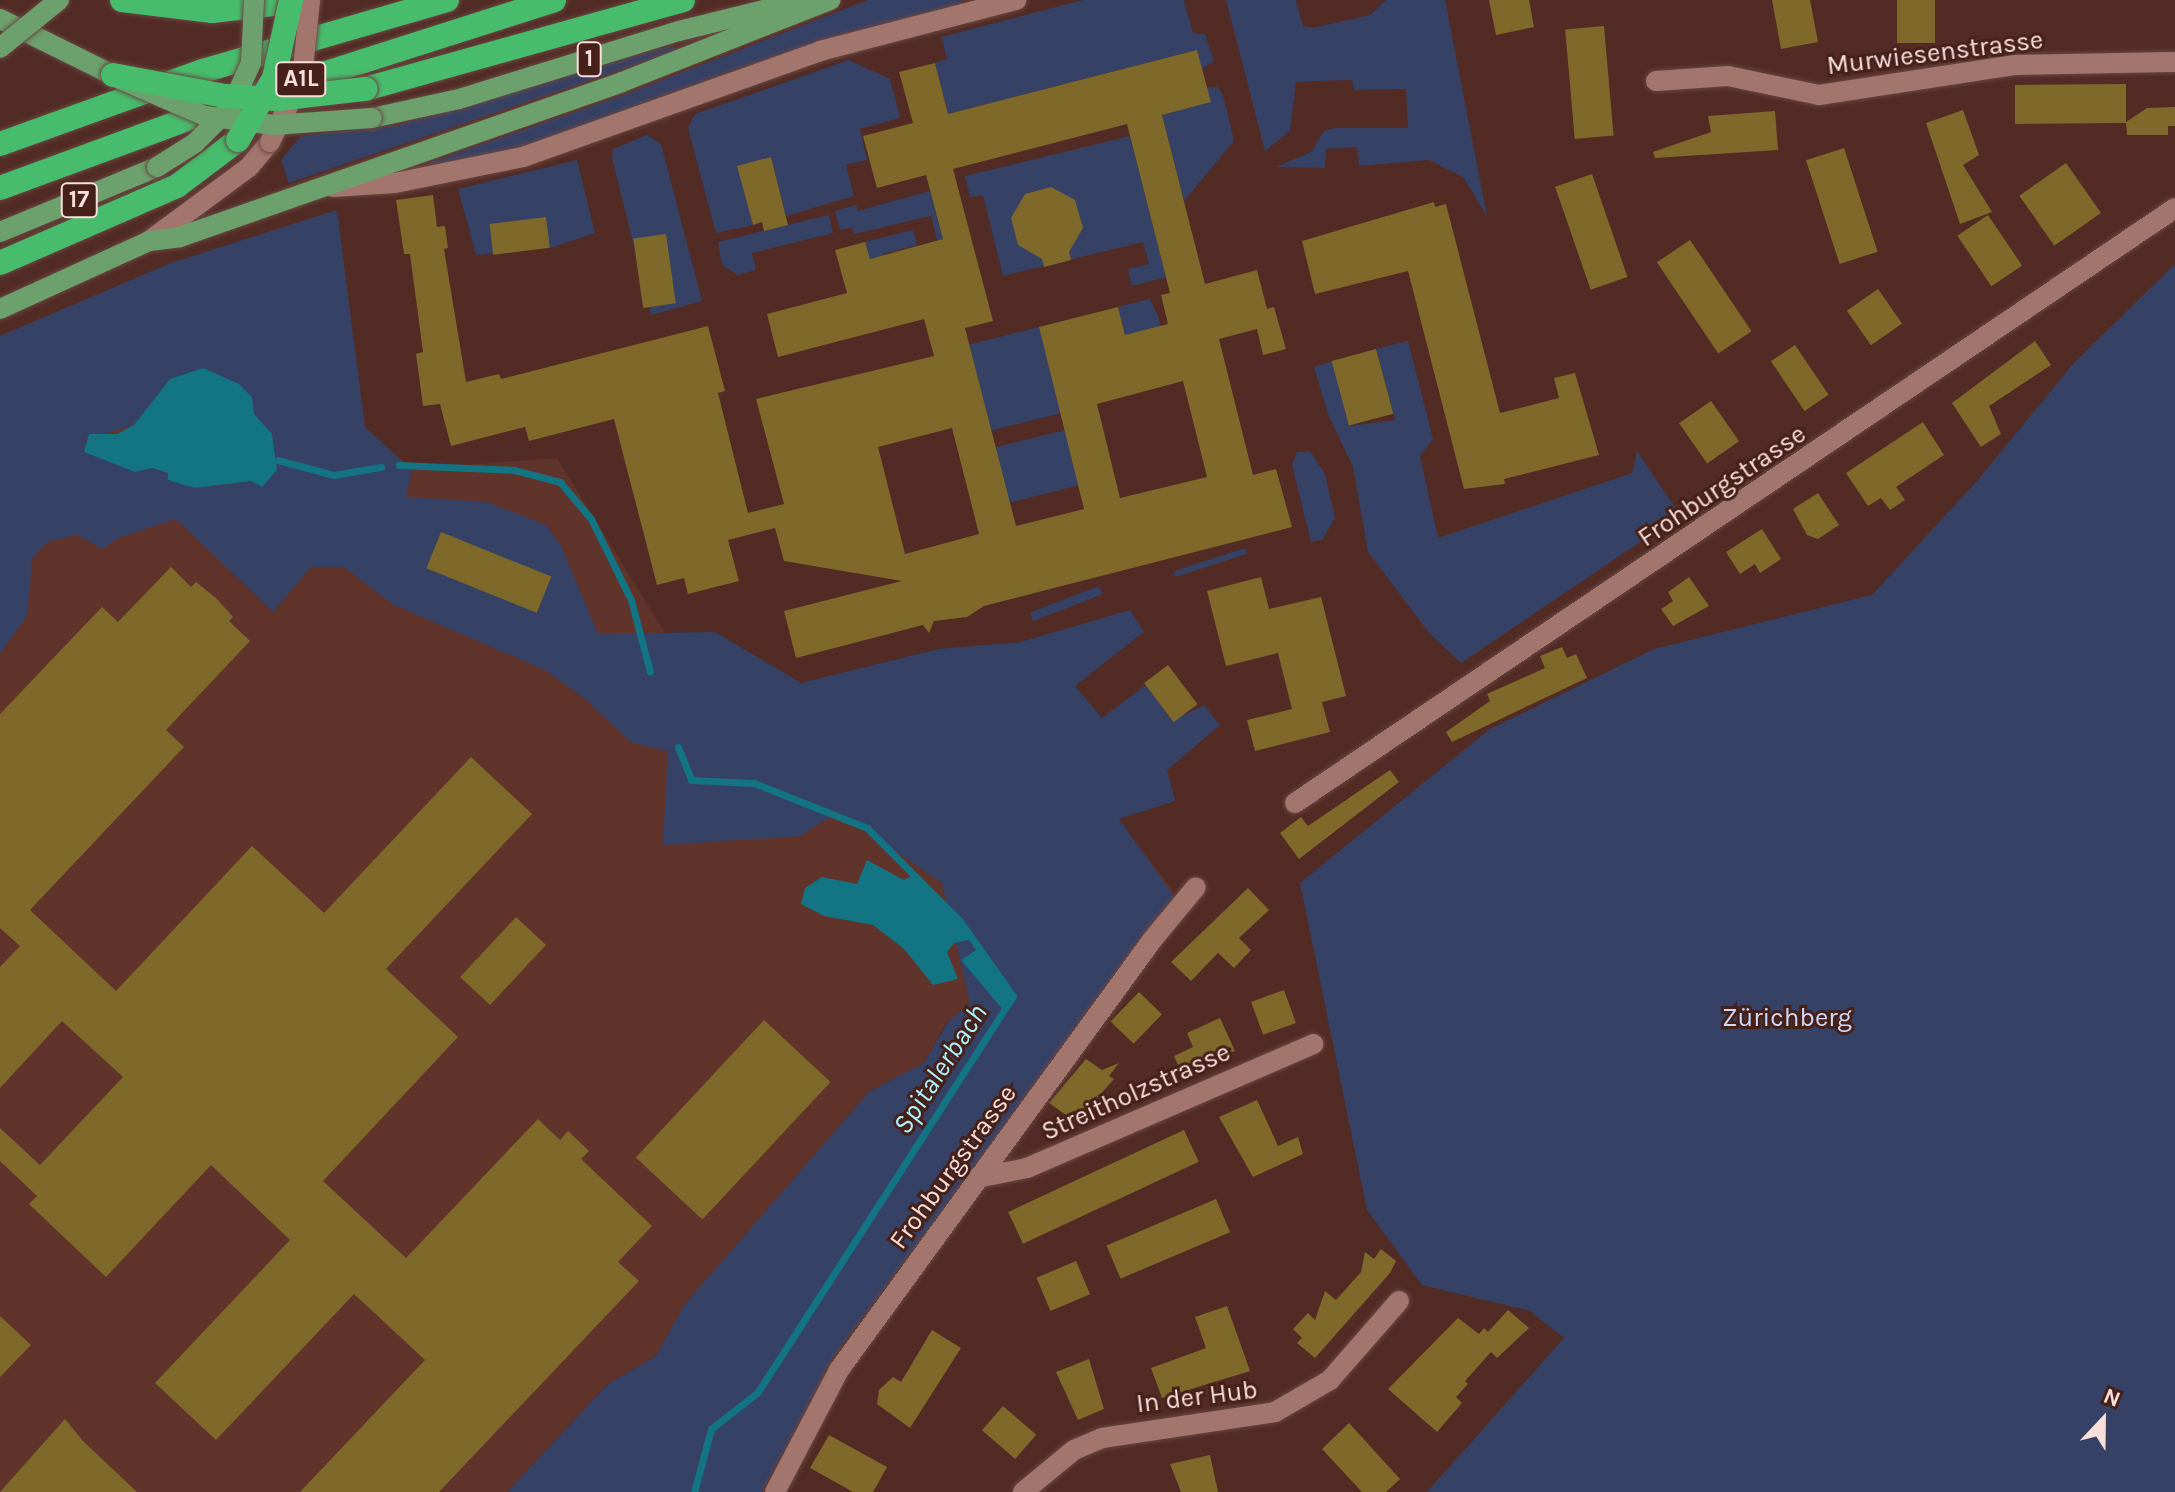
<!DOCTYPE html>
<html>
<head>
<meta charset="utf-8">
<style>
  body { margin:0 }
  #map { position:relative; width:2175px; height:1492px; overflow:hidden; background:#522b24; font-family:Karla,sans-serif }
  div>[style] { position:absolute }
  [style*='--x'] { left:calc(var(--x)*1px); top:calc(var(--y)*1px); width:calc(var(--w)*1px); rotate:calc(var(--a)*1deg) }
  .built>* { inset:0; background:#60332b }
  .green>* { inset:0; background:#364166; transform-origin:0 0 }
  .water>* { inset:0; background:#137483 }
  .stream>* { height:7px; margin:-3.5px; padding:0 3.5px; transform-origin:3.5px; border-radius:3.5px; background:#137483 }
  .building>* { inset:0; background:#7e692b; transform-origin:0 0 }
  .roads { filter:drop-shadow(0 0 2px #694742) drop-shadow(0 0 2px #694742) }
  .street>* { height:20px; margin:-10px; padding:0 10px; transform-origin:10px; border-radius:10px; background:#a3766d }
  .secondary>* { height:20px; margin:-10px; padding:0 10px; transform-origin:10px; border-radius:10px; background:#a3766d }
  .primary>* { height:20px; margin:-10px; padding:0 10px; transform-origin:10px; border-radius:10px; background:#6ca06c }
  .highway>* { height:24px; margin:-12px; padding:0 12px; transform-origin:12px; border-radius:12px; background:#47bc6c }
  .bridges { filter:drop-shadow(0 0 2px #694742) drop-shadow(0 0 2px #694742) }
  .secondary-bridge>* { height:20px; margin:-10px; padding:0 10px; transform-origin:10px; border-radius:10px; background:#a3766d }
  .primary-bridge>* { height:20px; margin:-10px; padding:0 10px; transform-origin:10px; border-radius:10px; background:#6ca06c }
  .highway-bridge>* { height:24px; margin:-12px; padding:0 12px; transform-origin:12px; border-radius:12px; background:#47bc6c }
  span { translate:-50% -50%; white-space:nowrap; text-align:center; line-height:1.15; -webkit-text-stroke:6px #46211a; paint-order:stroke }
  .shield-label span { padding:2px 6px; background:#46211a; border:2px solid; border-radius:6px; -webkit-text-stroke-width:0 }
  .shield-label { font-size:24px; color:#f9dfda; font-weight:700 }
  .street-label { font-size:26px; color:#f9dfda }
  .park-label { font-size:26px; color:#cdd7f8 }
  .water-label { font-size:28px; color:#adf0fd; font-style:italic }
  .north { position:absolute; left:2063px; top:1380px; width:80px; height:80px; -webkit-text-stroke:6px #46211a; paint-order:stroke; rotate:22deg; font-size:22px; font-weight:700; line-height:32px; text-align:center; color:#f9dfda }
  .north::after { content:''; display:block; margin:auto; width:28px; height:36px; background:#f9dfda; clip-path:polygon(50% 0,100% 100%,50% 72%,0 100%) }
</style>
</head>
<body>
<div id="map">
  <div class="built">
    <div style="clip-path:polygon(337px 210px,365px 427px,411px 469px,557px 458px,690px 673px,1127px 831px,1174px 892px,946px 1023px,924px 1063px,870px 1091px,670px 1332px,656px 1356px,609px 1383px,507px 1492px,0 1492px,0 336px,171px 263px)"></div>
  </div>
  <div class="green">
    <div style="clip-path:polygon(868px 0,963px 0,956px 7px,507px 153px,431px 169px,431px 162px,626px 94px)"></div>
    <div style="clip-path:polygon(1083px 0,1184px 0,1193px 33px,1205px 34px,1214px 61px,1202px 69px,1197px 50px,948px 114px,935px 63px,947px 59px,941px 37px)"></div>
    <div style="clip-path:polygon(1226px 0,1296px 0,1303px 26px,1313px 28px,1370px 15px,1386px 0,1445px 0,1487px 216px,1463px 177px,1429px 160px,1359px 166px,1357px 147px,1326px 149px,1325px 168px,1276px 167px,1311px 152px,1324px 131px,1335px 128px,1408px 128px,1406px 89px,1354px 90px,1352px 80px,1296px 82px,1290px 131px,1265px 151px)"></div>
    <div style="clip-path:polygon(672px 45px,677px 51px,289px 183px,281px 160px,301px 136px,399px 125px)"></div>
    <div style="clip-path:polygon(849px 60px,890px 79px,900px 118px,860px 129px,867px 160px,846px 165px,854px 196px,786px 216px,771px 158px,738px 166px,753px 225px,716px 233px,688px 128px,695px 114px)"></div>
    <div style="clip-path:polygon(1207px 87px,1217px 87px,1223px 95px,1234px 141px,1184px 201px,1162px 115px,1210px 102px)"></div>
    <div style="clip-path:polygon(647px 135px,661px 144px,702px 301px,651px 315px,612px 158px,613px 149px)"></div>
    <div style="clip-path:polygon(1130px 136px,1166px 277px,1132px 286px,1128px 269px,1149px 264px,1143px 242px,1003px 276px,983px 195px,970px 197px,965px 176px)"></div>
    <div style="clip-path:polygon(577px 160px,595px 233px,554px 247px,476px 255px,458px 189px)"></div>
    <div style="clip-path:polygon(930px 191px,950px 266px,875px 278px,865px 242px,913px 230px,917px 245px,883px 254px,887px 269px,943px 262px,931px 216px,854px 234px,852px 227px,840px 230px,835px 211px,856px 205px,858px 211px)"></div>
    <div style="clip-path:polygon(evenodd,337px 210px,365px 427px,412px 470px,406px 497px,487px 502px,546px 525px,561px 546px,598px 634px,715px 632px,801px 683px,938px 649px,1021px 642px,1130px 610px,1144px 632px,1075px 686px,1102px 718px,1146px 685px,1172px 721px,1204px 705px,1220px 725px,1167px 770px,1175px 801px,1119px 819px,1176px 899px,834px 1356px,762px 1492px,507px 1492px,609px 1383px,656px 1356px,684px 1305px,870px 1091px,924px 1063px,947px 1023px,970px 1003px,942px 883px,838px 812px,800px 836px,663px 845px,668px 751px,632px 743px,583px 697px,545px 670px,392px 604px,344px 567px,311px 567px,273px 612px,176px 519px,118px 538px,103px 549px,77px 535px,47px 542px,32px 559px,27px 616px,0 654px,0 336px,171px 263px,337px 210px,201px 371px,272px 434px,277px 470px,251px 481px,206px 487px,152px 468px,135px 472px,84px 440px,134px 425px,170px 379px,201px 371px)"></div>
    <div style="clip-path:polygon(829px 215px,833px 233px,752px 253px,756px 270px,738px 275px,722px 265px,718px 242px)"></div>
    <div style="clip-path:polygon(2175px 264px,2175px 1492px,1427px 1492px,1564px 1338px,1530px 1311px,1422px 1285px,1367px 1210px,1300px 883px,1490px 729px,1654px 649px,1872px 595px,1977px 481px,2073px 364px)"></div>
    <div style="clip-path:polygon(1150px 299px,1158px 316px,1173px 375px,1125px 335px,1118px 307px)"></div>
    <div style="left:1039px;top:327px;width:89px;height:72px;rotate:76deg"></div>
    <div style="clip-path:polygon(1408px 341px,1433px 439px,1420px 456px,1438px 538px,1632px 473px,1637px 451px,1680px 515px,1461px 663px,1430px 634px,1368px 552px,1353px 467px,1328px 414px,1314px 367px,1332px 361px,1349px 426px,1395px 420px,1376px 349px)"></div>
    <div style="left:1065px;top:430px;width:57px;height:72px;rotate:76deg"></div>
    <div style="clip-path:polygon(1310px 451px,1325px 474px,1335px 518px,1323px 539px,1311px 542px,1292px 465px,1297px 452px)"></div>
    <div style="left:1245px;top:548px;width:6px;height:75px;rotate:72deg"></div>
    <div style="left:1099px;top:586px;width:9px;height:74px;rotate:69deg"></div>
  </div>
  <div class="water">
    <div style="clip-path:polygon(203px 368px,239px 384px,252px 397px,254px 414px,272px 434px,277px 470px,262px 487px,251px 481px,195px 488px,168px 480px,168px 473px,152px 468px,135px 472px,84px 452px,89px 434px,117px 434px,134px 425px,170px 379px)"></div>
    <div style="clip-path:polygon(867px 860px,904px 880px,917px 873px,974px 939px,954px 943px,947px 952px,958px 979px,933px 985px,904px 949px,873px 925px,824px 916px,801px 904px,805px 888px,822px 877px,857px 884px)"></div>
    <div style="clip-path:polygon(979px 948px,1013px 996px,1004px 1011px,961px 960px)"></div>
  </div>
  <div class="stream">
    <div style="--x:278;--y:460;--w:58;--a:15"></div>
    <div style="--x:334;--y:475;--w:48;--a:-9.7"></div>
    <div style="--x:399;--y:465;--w:115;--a:2.5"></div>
    <div style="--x:514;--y:470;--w:48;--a:14.6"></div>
    <div style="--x:560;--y:482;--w:48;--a:50"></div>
    <div style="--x:591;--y:519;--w:90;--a:63.7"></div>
    <div style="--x:631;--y:600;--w:74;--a:75.2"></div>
    <div style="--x:678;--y:747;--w:35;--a:68"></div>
    <div style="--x:691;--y:780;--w:63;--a:2.7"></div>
    <div style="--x:754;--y:783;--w:122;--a:21.7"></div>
    <div style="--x:867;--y:828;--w:130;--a:45"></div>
    <div style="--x:959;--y:920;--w:93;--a:54.6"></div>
    <div style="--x:1013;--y:996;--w:471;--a:122.8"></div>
    <div style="--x:758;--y:1392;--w:60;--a:141.8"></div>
    <div style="--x:711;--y:1429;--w:65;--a:105.1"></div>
  </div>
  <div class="building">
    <div style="clip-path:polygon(1489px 0,1529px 0,1534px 27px,1496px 35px)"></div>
    <div style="clip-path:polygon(1772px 0,1810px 0,1818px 42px,1781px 49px)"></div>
    <div style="left:1897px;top:0;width:38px;height:43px"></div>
    <div style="left:1604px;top:26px;width:110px;height:39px;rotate:85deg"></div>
    <div style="clip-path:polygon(evenodd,1197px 50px,1211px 102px,1162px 115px,1205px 284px,1257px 270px,1267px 309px,1274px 307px,1286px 349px,1263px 355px,1257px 329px,1219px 339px,1253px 475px,1276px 469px,1292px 527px,984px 606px,967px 617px,934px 621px,929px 633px,923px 625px,796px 658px,784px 611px,902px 581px,784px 561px,775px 528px,728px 540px,739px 581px,688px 594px,684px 578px,657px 585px,614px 419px,529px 441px,525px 427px,451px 446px,440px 404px,423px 406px,416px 354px,423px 352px,410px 254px,404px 254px,396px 200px,433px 195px,437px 227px,445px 226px,448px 248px,444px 249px,466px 382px,499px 374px,501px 379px,708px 326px,725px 391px,718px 393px,748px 513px,784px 504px,756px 399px,934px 356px,924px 319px,778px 357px,767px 314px,847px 293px,835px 250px,865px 242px,870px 259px,943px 239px,926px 175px,877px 188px,863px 136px,913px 123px,899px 72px,935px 63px,948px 114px,1197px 50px,1127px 124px,1170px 293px,1161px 295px,1168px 324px,1125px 335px,1118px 307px,1039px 327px,1084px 509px,1016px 526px,965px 328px,993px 321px,953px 169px,1127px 124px,1197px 50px,1183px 381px,1207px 477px,1120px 498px,1097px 404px,1183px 381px,1197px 50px,952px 428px,979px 534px,905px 554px,878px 447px,952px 428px)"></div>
    <div style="clip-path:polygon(2126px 84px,2126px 122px,2147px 108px,2175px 107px,2175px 126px,2168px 126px,2168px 135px,2127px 135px,2126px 123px,2015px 124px,2015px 85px)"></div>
    <div style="clip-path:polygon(1963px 110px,1979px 155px,1963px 165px,1992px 212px,1960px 224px,1926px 123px)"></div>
    <div style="clip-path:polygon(1775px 111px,1778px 150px,1655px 158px,1653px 152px,1711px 132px,1708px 116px)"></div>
    <div style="left:1844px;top:148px;width:109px;height:40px;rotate:72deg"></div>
    <div style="clip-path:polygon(771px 157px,788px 225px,764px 231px,762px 222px,753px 225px,737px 166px)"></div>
    <div style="left:2066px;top:163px;width:61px;height:57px;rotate:55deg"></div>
    <div style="left:1592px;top:174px;width:109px;height:39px;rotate:71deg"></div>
    <div style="clip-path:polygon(1051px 187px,1075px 200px,1083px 228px,1069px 252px,1071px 260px,1044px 267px,1042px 259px,1018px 245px,1011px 218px,1025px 194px)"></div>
    <div style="clip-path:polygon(1434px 202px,1435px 207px,1446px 204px,1500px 413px,1559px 398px,1554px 378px,1575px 373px,1599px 455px,1504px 479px,1505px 484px,1464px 489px,1408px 271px,1315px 294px,1302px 241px)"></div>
    <div style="left:1988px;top:215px;width:61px;height:37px;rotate:56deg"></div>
    <div style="left:546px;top:217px;width:31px;height:57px;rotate:83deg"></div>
    <div style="left:666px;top:234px;width:70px;height:33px;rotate:82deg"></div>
    <div style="left:1690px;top:240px;width:110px;height:40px;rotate:56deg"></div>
    <div style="left:1878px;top:289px;width:42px;height:38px;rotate:55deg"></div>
    <div style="clip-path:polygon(2035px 341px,2051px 365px,1989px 406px,2001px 434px,1981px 447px,1952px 403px)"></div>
    <div style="left:1795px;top:345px;width:60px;height:29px;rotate:56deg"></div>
    <div style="left:1376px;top:349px;width:67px;height:46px;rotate:75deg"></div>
    <div style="left:1711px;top:401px;width:49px;height:39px;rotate:55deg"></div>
    <div style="clip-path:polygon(1923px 422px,1944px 455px,1896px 487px,1905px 500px,1890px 510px,1881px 498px,1868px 506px,1846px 473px)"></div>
    <div style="clip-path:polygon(1818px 493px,1839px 525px,1818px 539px,1807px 535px,1793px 509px)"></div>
    <div style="clip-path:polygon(1762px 529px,1781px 559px,1760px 573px,1755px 564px,1740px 574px,1726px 552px)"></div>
    <div style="left:441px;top:532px;width:119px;height:39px;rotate:22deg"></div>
    <div style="clip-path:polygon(171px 567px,191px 587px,196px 582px,216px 598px,233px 617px,229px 621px,250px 641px,166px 730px,184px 747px,30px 910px,116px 991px,252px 846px,324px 913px,471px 757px,532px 814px,386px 969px,458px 1037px,323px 1181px,406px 1258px,538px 1119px,560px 1140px,568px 1131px,589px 1151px,581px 1159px,652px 1226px,618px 1262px,639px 1281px,439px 1492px,300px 1492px,425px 1360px,354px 1294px,216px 1440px,155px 1383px,290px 1240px,211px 1165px,106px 1277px,29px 1204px,37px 1196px,0 1161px,0 1128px,40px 1165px,123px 1077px,62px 1021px,0 1088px,0 967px,20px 946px,0 928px,0 714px,102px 607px,118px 622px)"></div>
    <div style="clip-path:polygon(1261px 577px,1269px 609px,1321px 597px,1346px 696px,1322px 702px,1330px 732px,1255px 751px,1247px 720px,1292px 709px,1278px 653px,1226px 666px,1207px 591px)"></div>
    <div style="clip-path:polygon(1689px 577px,1709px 606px,1673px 626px,1661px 609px,1673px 601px,1668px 592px)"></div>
    <div style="clip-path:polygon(1562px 647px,1567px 658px,1576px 654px,1587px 678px,1452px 742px,1446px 732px,1490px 701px,1487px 694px,1545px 668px,1540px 656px)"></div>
    <div style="left:1168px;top:665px;width:49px;height:30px;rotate:53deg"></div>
    <div style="clip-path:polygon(1390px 770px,1399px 782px,1299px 859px,1280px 833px,1301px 817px,1308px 826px)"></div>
    <div style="clip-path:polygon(1248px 888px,1269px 910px,1239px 938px,1251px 950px,1234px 968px,1218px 953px,1191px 981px,1171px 962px)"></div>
    <div style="left:516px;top:917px;width:41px;height:82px;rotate:43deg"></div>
    <div style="left:1284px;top:990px;width:35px;height:35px;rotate:70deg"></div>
    <div style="left:1139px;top:992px;width:32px;height:41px;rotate:44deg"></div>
    <div style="clip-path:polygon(1220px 1018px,1235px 1051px,1182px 1074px,1174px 1056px,1193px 1047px,1187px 1033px)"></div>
    <div style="left:764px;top:1020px;width:91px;height:188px;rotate:43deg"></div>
    <div style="clip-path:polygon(1086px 1059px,1102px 1070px,1119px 1063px,1109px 1076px,1114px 1079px,1076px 1122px,1049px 1103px)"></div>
    <div style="clip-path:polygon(1257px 1100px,1278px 1146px,1298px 1137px,1303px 1154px,1253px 1177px,1219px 1117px)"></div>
    <div style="left:1184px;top:1130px;width:35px;height:194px;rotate:65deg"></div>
    <div style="left:1216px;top:1199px;width:36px;height:119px;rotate:67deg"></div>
    <div style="clip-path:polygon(1381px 1249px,1396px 1261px,1390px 1273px,1315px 1358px,1297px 1343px,1302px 1338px,1293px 1329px,1308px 1313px,1315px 1320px,1325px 1291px,1336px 1300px,1361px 1272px,1365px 1252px,1374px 1259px)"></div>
    <div style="left:1076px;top:1261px;width:36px;height:43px;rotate:67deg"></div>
    <div style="clip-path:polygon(1227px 1306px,1250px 1371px,1162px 1398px,1151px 1368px,1206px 1348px,1195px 1317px)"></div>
    <div style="clip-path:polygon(1508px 1310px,1529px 1328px,1497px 1358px,1491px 1352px,1465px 1381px,1468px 1384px,1456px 1397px,1462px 1403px,1437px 1432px,1388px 1389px,1458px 1318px,1479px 1334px,1484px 1328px,1488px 1332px)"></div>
    <div style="clip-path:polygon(0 1316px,31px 1345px,0 1377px)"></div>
    <div style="clip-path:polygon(932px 1330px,961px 1348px,910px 1428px,877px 1404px,879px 1390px,893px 1377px,901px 1382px)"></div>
    <div style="clip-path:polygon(1089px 1359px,1104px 1409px,1078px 1420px,1056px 1372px)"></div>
    <div style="left:1003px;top:1406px;width:44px;height:32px;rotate:41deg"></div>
    <div style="clip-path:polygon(65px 1419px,83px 1441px,137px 1492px,0 1492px)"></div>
    <div style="clip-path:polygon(1349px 1423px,1400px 1479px,1386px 1492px,1362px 1492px,1322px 1449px)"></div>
    <div style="clip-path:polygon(829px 1435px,887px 1467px,873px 1492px,853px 1492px,810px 1468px)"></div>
    <div style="clip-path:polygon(1210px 1455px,1218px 1492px,1181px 1492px,1170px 1464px)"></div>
  </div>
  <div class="roads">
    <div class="street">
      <div style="--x:1656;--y:81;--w:72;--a:-4"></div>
      <div style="--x:1728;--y:76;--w:93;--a:11.8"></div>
      <div style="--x:1819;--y:95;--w:197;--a:-8.7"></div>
      <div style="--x:2014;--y:65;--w:161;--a:-1.1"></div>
      <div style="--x:333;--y:187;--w:62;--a:-3.7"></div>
      <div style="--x:395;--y:183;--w:131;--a:-11.5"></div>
      <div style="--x:523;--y:157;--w:315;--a:-19.6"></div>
      <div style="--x:820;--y:51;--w:203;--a:-14.6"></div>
      <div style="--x:1295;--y:803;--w:1062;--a:-34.06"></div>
      <div style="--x:977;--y:1178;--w:51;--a:-11.3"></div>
      <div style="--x:1027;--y:1168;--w:312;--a:-23.4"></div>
      <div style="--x:775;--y:1492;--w:138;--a:-62.3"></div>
      <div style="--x:839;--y:1370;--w:533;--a:-53.93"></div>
      <div style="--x:1153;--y:939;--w:67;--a:-50.4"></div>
      <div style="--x:1023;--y:1492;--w:66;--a:-39.5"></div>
      <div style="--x:1074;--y:1450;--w:30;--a:-23"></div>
      <div style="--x:1102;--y:1438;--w:175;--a:-8.5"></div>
      <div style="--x:1275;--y:1412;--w:64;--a:-30.2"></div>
      <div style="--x:1330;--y:1380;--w:105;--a:-48.9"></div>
    </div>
    <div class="secondary">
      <div style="--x:149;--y:241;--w:124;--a:-36.5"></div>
      <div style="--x:249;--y:167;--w:33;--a:-50"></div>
    </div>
    <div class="primary">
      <div style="--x:0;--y:19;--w:126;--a:26.4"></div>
      <div style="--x:372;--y:118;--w:89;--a:-12.3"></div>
      <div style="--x:459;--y:99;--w:230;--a:-17.2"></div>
      <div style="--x:679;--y:31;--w:125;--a:-13.9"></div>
      <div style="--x:0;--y:232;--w:170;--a:-22.5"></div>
      <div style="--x:0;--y:309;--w:164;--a:-24.5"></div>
      <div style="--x:149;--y:241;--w:31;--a:-7"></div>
      <div style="--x:180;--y:237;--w:468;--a:-19.3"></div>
      <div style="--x:622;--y:82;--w:224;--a:-21.5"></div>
    </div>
    <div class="highway">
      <div style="--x:122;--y:0;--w:91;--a:7"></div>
      <div style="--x:212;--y:11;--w:97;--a:-6.5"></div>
      <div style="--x:365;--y:89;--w:330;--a:-15.6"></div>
      <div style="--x:254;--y:96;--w:315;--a:-17.7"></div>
      <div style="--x:0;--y:144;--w:216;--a:-19.8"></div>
      <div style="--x:203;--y:71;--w:254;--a:-16.2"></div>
      <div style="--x:0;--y:188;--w:229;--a:-20.2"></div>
      <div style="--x:0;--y:263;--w:193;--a:-23.5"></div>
      <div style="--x:177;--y:186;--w:76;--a:-37"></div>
    </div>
  </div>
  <div class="bridges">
    <div class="secondary-bridge">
      <div style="--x:270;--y:142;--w:72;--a:-63.4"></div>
      <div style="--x:302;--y:78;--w:78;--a:-84.1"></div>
    </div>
    <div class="primary-bridge">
      <div style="--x:0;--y:48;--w:76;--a:-39.1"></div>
      <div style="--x:120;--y:79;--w:93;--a:23.5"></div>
      <div style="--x:205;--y:116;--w:69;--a:7.5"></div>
      <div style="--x:273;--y:125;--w:99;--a:-4"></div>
      <div style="--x:157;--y:167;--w:45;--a:-32.3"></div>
      <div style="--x:195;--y:143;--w:51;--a:-45"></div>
      <div style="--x:231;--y:107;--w:48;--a:-65.6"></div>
      <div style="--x:251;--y:63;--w:63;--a:-87.3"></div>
    </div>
    <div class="highway-bridge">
      <div style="--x:113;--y:75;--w:114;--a:10.6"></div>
      <div style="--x:225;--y:96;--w:52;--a:3.3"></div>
      <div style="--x:277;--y:99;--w:89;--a:-6.5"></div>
      <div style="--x:238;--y:140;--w:72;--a:-59.9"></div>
      <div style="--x:274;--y:78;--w:80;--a:-77.7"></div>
    </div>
  </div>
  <div class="shield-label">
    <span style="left:589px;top:59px">1</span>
    <span style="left:301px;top:79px">A1L</span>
    <span style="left:79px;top:200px">17</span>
  </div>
  <div class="street-label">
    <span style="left:1935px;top:53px;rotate:-7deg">Murwiesenstrasse</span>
    <span style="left:1722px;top:486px;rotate:-34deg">Frohburgstrasse</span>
    <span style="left:1136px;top:1092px;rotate:-24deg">Streitholzstrasse</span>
    <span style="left:953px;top:1167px;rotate:-54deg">Frohburgstrasse</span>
    <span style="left:1197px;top:1397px;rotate:-7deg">In der Hub</span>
  </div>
  <div class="park-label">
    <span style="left:1787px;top:1018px">Zürichberg</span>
  </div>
  <div class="water-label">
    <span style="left:940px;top:1069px;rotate:-57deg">Spitalerbach</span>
  </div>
  <div class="north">N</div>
</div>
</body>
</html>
